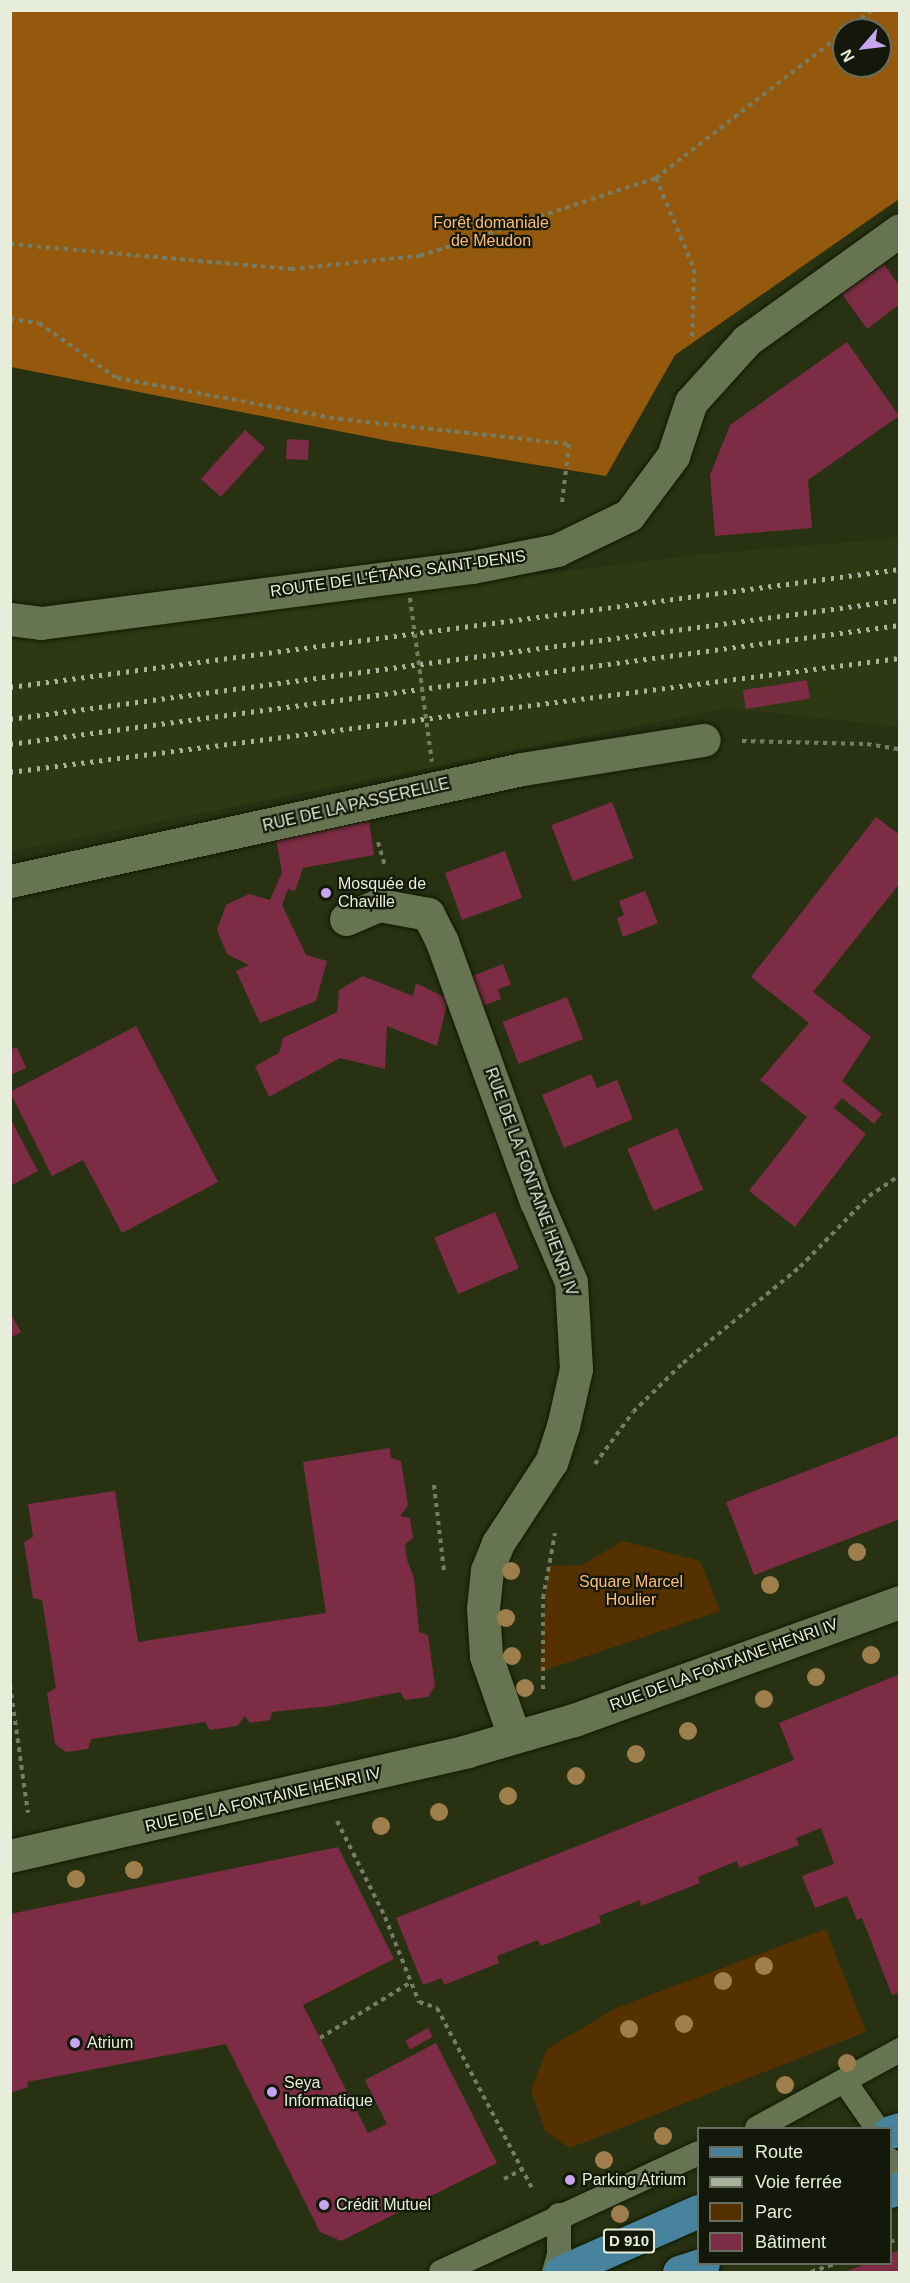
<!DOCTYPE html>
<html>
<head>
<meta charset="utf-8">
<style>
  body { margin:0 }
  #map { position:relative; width:910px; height:2283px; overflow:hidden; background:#283213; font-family:Helvetica,sans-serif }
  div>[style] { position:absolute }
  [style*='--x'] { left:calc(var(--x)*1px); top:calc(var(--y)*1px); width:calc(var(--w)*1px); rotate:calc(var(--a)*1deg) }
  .built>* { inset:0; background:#2c3912 }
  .green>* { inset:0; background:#563100 }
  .forest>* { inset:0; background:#94590c }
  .building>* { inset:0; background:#7c2c44; transform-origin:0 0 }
  .path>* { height:4px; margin-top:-2px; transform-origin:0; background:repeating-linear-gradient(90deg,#757e64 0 4.5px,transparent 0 9px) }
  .roads { filter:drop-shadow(0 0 2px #101a00) drop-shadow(0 0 2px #101a00) }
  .service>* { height:24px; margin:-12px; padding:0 12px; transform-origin:12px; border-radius:12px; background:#677452 }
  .minor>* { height:33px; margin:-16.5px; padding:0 16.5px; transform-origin:16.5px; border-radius:16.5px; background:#677452 }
  .primary>* { height:33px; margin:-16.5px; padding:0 16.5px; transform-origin:16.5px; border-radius:16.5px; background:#48839d }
  .rail>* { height:4.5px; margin-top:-2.25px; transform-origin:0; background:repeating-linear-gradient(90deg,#abb39d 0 3px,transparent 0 9px) }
  .path-bridge>* { height:4px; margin-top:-2px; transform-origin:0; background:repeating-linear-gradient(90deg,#757e64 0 4.5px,transparent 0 9px) }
  .trees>* { width:18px; height:18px; margin:-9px; border-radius:50%; background:#9e7e4b }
  .dots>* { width:16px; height:16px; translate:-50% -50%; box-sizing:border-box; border:3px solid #13180b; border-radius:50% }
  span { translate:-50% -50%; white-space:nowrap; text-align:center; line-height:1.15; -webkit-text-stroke:4.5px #13180b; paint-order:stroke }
  .shield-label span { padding:2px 4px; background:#13180b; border:2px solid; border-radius:4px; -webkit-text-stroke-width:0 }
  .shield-label { font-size:15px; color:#e6edda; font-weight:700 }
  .park-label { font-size:16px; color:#ffbc79 }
  .street-label { font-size:16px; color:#e6edda }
  .poi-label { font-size:16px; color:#e6edda }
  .left { translate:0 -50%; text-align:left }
  .frame { position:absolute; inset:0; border:12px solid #e6edda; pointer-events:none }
  .legend { position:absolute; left:697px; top:2127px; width:195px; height:138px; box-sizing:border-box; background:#13180b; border:2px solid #676d5e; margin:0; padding:8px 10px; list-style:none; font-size:18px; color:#e6edda }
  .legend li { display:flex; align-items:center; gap:12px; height:30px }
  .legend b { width:30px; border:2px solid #676d5e }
  .north { position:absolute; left:832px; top:18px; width:60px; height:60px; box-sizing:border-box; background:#13180b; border:2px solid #676d5e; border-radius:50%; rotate:242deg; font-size:16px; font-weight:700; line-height:24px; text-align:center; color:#e6edda }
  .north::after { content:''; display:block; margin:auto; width:21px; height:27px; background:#c7a6ef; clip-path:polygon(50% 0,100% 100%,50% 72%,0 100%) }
</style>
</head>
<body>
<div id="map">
  <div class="built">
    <div style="clip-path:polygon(899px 538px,899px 727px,727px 708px,11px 851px,10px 640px,705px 554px)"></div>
  </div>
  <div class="green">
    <div style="clip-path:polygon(623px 1541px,700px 1561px,720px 1611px,540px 1672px,548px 1566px,582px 1565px)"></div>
    <div style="clip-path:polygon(826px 1929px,866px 2032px,570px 2148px,545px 2131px,531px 2090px,547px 2049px,616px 2008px)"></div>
  </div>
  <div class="forest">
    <div style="clip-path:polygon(evenodd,10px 11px,899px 11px,899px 199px,675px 355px,606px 476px,389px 441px,11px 367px,10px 11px,844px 30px,880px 30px,880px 66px,844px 66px,844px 30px)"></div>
  </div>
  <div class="building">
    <div style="clip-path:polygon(884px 264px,900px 287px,900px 304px,867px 329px,842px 294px)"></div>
    <div style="clip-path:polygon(847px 342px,899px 416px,808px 480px,812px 528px,715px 536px,710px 475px,730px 425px)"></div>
    <div style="left:245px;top:430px;width:27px;height:66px;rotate:42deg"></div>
    <div style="left:287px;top:439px;width:22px;height:20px;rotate:3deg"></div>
    <div style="left:807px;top:680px;width:19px;height:65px;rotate:81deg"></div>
    <div style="left:612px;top:802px;width:60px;height:65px;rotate:69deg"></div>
    <div style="clip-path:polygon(876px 817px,900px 835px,900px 883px,813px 992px,871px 1037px,842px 1081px,882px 1114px,874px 1124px,842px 1098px,834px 1108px,866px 1134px,795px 1227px,749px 1191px,807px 1117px,760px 1080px,809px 1023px,751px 977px)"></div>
    <div style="clip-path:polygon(369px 821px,374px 855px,303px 868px,295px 891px,288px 889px,282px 905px,306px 955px,327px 961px,316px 1001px,260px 1023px,236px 971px,249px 965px,227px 954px,217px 930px,226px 905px,249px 894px,270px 900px,282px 872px,276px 839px)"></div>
    <div style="left:505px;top:851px;width:50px;height:64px;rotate:70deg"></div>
    <div style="clip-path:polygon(645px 891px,658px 923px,623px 937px,617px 918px,624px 915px,619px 901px)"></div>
    <div style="clip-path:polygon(503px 964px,511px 985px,498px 989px,501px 999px,483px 1006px,470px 977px)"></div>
    <div style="clip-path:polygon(363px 976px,413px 996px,416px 983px,448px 999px,437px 1046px,387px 1026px,385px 1069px,340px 1058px,269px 1097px,255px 1066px,279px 1053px,283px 1038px,337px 1012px,339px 990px)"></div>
    <div style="left:567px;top:997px;width:45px;height:69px;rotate:69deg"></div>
    <div style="clip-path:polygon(136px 1026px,218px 1182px,122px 1233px,83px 1160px,52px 1176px,10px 1092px)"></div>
    <div style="clip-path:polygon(17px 1047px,26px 1068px,10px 1075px,10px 1050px)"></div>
    <div style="clip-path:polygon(591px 1074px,597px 1088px,617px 1080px,633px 1119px,564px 1148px,542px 1095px)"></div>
    <div style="clip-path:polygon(10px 1118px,38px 1171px,10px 1186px)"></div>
    <div style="left:677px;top:1128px;width:67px;height:54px;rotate:67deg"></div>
    <div style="left:495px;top:1212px;width:61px;height:66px;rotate:67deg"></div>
    <div style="clip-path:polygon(10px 1313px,21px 1332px,10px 1338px)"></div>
    <div style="clip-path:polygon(900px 1435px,900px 1519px,754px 1575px,726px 1502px)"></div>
    <div style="clip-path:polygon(390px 1448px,391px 1458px,401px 1461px,408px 1506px,400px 1516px,410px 1518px,413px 1538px,405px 1544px,407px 1560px,414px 1578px,419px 1632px,428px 1635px,435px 1686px,428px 1697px,405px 1700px,400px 1692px,330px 1706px,272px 1712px,270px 1720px,250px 1723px,245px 1716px,237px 1726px,210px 1730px,205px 1722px,140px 1732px,91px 1739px,88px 1749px,66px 1752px,55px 1744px,47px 1693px,56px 1688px,42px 1600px,33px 1598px,24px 1542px,33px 1537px,28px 1504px,115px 1491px,138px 1642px,326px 1613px,303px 1462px)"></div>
    <div style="clip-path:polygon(900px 1674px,900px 1992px,892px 1995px,862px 1918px,857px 1920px,847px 1896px,815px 1908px,802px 1876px,834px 1864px,821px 1828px,796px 1838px,799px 1845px,739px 1868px,737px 1861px,698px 1877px,700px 1883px,641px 1906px,640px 1900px,599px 1916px,601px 1923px,541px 1946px,538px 1940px,497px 1956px,499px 1963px,444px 1985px,442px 1978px,423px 1985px,396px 1918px,794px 1760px,779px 1723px)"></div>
    <div style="clip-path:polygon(338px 1847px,394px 1959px,303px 2005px,368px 2133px,387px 2124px,365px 2080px,436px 2043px,497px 2163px,341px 2241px,320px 2232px,226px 2044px,27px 2082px,28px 2087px,10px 2093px,10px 1914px)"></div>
    <div style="left:428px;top:2028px;width:10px;height:26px;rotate:61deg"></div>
    <div style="clip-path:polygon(900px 2250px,900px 2272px,844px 2272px,866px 2264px,890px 2264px,890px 2254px)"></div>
  </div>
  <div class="path">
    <div style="--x:847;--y:30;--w:32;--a:-39"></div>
    <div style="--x:656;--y:178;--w:99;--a:67.3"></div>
    <div style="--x:694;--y:269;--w:71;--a:91.6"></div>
    <div style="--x:10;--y:244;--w:282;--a:5.1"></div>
    <div style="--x:291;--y:269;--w:130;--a:-5.8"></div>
    <div style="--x:420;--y:256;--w:249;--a:-18.3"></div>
    <div style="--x:656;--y:178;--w:238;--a:-37.8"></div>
    <div style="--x:10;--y:319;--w:29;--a:8"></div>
    <div style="--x:39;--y:323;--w:95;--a:35.2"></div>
    <div style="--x:117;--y:378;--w:226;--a:10.5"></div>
    <div style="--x:339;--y:419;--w:231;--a:6.2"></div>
    <div style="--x:569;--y:444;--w:59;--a:96.8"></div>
    <div style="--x:742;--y:741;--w:125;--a:1.4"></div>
    <div style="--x:867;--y:744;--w:33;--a:9"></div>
    <div style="--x:378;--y:842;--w:25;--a:74"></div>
    <div style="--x:595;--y:1464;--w:64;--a:-53.8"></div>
    <div style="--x:633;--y:1412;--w:70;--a:-44.4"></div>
    <div style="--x:683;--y:1363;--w:151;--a:-39.4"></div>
    <div style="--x:800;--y:1267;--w:99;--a:-45.8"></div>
    <div style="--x:869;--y:1196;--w:37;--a:-34"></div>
    <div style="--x:434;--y:1485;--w:88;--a:83.4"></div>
    <div style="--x:10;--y:1685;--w:129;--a:82"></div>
    <div style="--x:543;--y:1689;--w:91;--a:-90"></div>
    <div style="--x:543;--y:1598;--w:66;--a:-79.5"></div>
    <div style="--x:337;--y:1821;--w:107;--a:63.4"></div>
    <div style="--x:385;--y:1917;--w:92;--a:68.2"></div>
    <div style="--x:419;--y:2002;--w:19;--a:18"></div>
    <div style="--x:437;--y:2008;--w:206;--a:62.2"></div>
    <div style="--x:320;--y:2038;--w:107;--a:-31.6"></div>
    <div style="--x:504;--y:2179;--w:21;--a:-28"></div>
    <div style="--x:890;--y:2242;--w:11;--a:-22"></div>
    <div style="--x:811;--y:2272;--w:24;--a:-19"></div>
  </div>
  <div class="roads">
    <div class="service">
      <div style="--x:845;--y:2082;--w:56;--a:55.2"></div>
      <div style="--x:757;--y:2128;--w:163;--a:-28.6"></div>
      <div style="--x:890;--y:2160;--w:8;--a:90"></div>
      <div style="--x:441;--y:2272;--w:283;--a:-24.8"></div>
      <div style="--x:554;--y:2272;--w:19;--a:-74"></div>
      <div style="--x:559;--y:2254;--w:39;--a:-90"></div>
    </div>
    <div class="minor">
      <div style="--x:10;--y:619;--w:31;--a:7"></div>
      <div style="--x:41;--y:623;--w:435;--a:-7.4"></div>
      <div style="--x:472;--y:567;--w:87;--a:-11.3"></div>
      <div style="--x:557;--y:550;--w:80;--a:-25.9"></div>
      <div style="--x:629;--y:515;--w:74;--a:-53.3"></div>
      <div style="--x:673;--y:456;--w:57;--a:-71.6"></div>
      <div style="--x:691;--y:402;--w:84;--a:-47.9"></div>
      <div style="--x:747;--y:340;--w:188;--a:-35.7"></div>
      <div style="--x:10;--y:881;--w:524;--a:-12.34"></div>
      <div style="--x:522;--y:769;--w:184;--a:-9.1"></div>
      <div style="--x:346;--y:919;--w:36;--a:-23"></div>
      <div style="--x:379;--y:905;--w:50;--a:10.4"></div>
      <div style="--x:428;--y:914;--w:31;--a:63"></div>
      <div style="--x:442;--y:942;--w:276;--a:70.1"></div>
      <div style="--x:536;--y:1201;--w:88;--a:66.6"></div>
      <div style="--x:571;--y:1282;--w:87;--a:86.7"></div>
      <div style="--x:576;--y:1369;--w:58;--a:102.8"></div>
      <div style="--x:563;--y:1426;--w:38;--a:108"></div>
      <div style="--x:551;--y:1462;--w:97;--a:123.2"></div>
      <div style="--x:498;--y:1543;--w:29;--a:112"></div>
      <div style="--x:487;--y:1570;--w:38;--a:96"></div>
      <div style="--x:483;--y:1608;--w:48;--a:86.4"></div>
      <div style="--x:486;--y:1656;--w:85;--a:70.7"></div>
      <div style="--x:10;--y:1856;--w:469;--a:-12.9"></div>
      <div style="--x:467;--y:1751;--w:111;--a:-16.2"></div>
      <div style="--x:574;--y:1720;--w:347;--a:-19.9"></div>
    </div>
    <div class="primary">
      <div style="--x:890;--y:2132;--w:10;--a:-17"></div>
      <div style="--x:890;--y:2191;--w:10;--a:-17"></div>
      <div style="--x:560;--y:2272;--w:151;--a:-23.8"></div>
      <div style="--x:679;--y:2272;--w:25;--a:-18"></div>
    </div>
  </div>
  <div class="rail">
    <div style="--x:10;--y:687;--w:898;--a:-7.55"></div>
    <div style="--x:10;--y:719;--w:898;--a:-7.62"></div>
    <div style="--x:10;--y:744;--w:898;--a:-7.62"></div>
    <div style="--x:10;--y:772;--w:897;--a:-7.3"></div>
  </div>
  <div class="path-bridge">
    <div style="--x:410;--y:598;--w:165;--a:82.4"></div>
  </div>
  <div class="trees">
    <div style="left:857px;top:1552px"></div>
    <div style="left:511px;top:1571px"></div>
    <div style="left:770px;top:1585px"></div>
    <div style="left:506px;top:1618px"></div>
    <div style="left:871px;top:1655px"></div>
    <div style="left:512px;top:1656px"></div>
    <div style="left:816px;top:1677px"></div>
    <div style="left:525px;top:1688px"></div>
    <div style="left:764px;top:1699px"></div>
    <div style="left:688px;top:1731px"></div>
    <div style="left:636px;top:1754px"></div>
    <div style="left:576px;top:1776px"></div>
    <div style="left:508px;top:1796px"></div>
    <div style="left:439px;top:1812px"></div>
    <div style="left:381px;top:1826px"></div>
    <div style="left:134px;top:1870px"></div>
    <div style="left:76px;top:1879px"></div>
    <div style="left:764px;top:1966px"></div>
    <div style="left:723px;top:1981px"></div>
    <div style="left:684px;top:2024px"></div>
    <div style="left:629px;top:2029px"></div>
    <div style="left:847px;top:2063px"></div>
    <div style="left:785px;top:2085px"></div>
    <div style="left:663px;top:2136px"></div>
    <div style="left:604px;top:2160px"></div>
    <div style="left:620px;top:2214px"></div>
  </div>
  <div class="dots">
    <div style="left:326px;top:893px;background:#c7a6ef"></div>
    <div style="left:75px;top:2043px;background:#c7a6ef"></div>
    <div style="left:272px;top:2092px;background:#c7a6ef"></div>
    <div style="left:570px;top:2180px;background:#c7a6ef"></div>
    <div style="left:324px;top:2205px;background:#c7a6ef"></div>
  </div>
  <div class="shield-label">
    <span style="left:629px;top:2241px">D 910</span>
  </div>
  <div class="park-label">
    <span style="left:491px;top:232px">Forêt domaniale<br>de Meudon</span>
    <span style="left:631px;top:1591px">Square Marcel<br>Houlier</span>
  </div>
  <div class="street-label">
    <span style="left:398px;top:574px;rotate:-8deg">ROUTE DE L'ÉTANG SAINT-DENIS</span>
    <span style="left:356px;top:805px;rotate:-13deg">RUE DE LA PASSERELLE</span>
    <span style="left:531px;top:1182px;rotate:70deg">RUE DE LA FONTAINE HENRI IV</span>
    <span style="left:724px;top:1665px;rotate:-20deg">RUE DE LA FONTAINE HENRI IV</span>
    <span style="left:263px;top:1800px;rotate:-13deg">RUE DE LA FONTAINE HENRI IV</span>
  </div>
  <div class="poi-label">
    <span class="left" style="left:338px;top:893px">Mosquée de<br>Chaville</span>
    <span class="left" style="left:87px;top:2043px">Atrium</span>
    <span class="left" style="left:284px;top:2092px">Seya<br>Informatique</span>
    <span class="left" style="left:582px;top:2180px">Parking Atrium</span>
    <span class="left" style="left:336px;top:2205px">Crédit Mutuel</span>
  </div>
  <div class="frame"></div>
  <ul class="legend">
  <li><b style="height:8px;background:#48839d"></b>Route</li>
  <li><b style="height:8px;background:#abb39d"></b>Voie ferrée</li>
  <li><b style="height:16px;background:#563100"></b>Parc</li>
  <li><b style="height:16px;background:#7c2c44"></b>Bâtiment</li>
  </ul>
  <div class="north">N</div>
</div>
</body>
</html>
